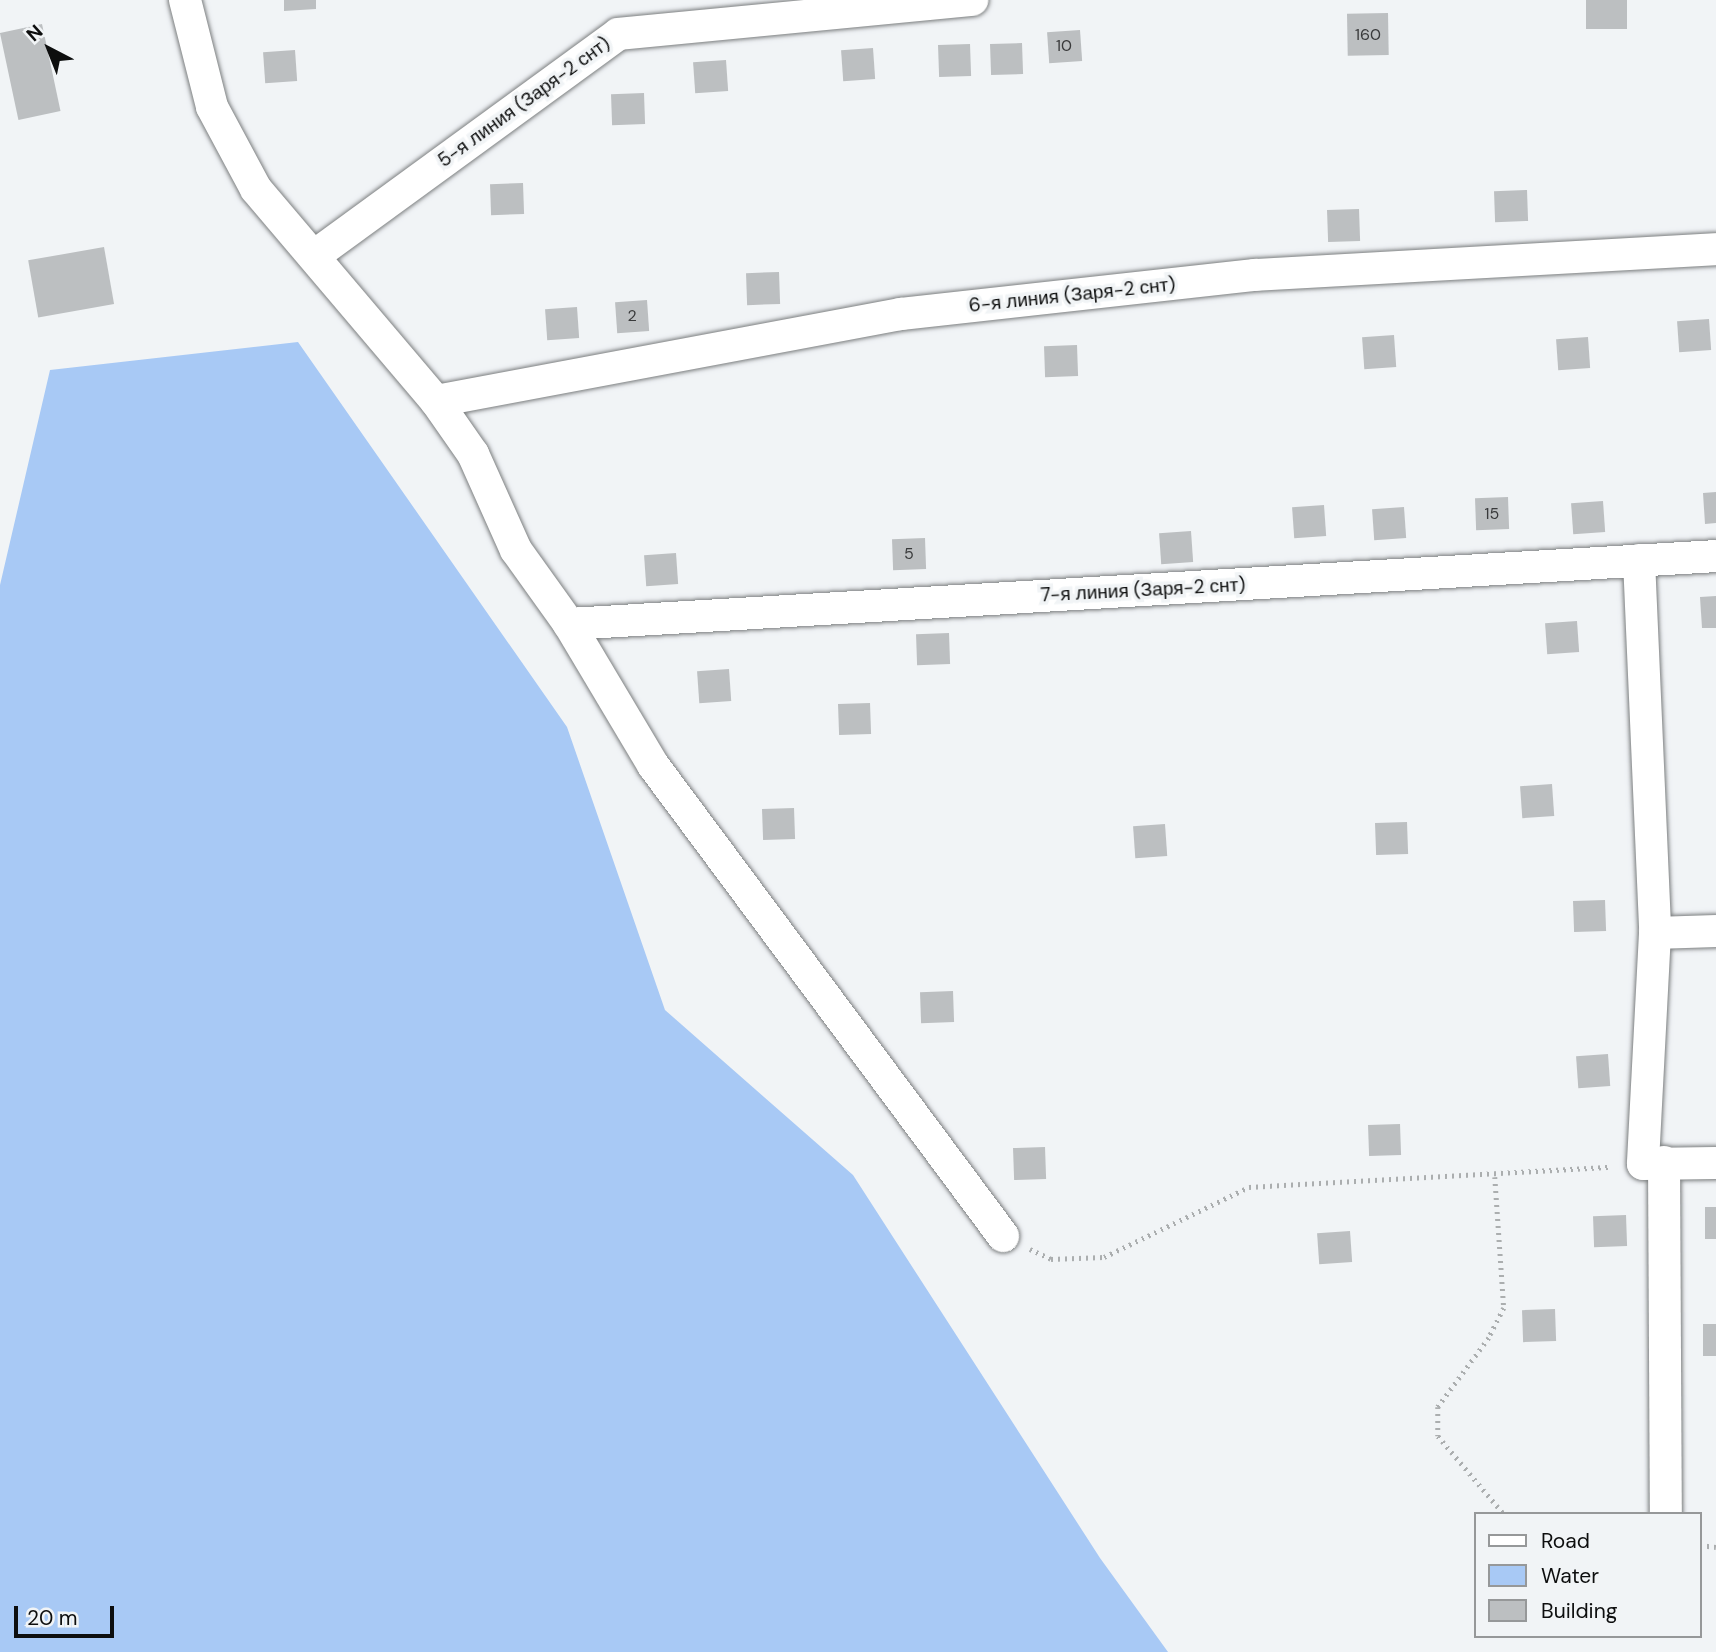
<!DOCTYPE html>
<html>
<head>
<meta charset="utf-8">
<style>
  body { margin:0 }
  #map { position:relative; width:1716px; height:1652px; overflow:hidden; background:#f1f4f6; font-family:"DM Sans",sans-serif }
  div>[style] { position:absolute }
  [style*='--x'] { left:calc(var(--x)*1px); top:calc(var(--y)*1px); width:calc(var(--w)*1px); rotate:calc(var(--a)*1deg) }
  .water>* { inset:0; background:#a8c9f5 }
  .building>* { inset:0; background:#bcbfc1; transform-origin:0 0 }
  .path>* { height:4.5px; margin-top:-2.25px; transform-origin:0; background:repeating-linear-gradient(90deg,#abaeaf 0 2px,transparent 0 7px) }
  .roads { filter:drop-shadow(0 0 2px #7c7f80) drop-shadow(0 0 2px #7c7f80) }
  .minor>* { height:32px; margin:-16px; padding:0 16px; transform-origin:16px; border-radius:16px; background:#fff }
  span { translate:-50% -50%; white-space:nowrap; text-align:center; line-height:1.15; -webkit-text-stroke:7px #f1f4f6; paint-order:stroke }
  .number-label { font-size:16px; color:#393a3b }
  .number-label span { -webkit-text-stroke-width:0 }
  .street-label { font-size:19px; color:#0d0e0e }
  .legend { position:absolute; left:1474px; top:1512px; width:228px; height:126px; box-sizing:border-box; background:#f1f4f6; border:2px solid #969899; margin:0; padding:9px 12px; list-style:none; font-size:21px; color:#0d0e0e }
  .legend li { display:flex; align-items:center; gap:14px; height:35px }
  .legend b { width:35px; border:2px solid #969899 }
  .north { position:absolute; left:14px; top:14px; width:70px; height:70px; -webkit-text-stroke:5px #f1f4f6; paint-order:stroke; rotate:318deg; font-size:19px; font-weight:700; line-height:28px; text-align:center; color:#0d0e0e }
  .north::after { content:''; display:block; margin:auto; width:24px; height:32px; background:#0d0e0e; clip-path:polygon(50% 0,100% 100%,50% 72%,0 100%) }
  .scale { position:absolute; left:14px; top:1606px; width:100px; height:32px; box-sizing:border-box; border:4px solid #0d0e0e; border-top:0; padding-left:9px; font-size:21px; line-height:24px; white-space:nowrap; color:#0d0e0e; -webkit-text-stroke:5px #f1f4f6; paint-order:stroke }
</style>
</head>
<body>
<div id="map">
  <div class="water">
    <div style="clip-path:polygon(298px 342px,567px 727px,665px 1010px,853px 1175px,1100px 1558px,1168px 1652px,0 1652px,0 585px,50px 370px)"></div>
  </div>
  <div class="building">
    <div style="clip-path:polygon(284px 0,316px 0,316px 9px,284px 11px)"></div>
    <div style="left:1586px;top:0;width:41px;height:29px"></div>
    <div style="left:1388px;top:13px;width:42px;height:41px;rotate:89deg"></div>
    <div style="left:42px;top:24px;width:89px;height:43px;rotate:78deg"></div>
    <div style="left:1080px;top:30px;width:31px;height:33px;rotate:86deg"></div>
    <div style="left:1022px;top:43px;width:31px;height:32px;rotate:88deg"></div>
    <div style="left:970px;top:44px;width:32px;height:32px;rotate:88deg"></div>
    <div style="left:873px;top:48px;width:31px;height:32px;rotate:86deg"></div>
    <div style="left:295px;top:50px;width:31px;height:32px;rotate:86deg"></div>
    <div style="left:726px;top:60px;width:31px;height:33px;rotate:86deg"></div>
    <div style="left:644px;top:93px;width:31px;height:33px;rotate:88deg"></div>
    <div style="left:523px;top:183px;width:31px;height:33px;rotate:88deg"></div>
    <div style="left:1527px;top:190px;width:31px;height:33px;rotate:88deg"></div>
    <div style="left:1359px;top:209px;width:32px;height:32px;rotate:88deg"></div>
    <div style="left:104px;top:247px;width:58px;height:77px;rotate:80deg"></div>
    <div style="left:779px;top:272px;width:32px;height:33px;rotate:88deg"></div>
    <div style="left:647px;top:300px;width:31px;height:32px;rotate:86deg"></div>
    <div style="left:577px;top:307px;width:31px;height:32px;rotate:86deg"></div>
    <div style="left:1709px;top:319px;width:31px;height:32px;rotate:86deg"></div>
    <div style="left:1394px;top:335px;width:32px;height:32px;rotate:86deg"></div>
    <div style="left:1588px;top:337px;width:31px;height:32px;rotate:86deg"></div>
    <div style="left:1077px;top:345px;width:31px;height:33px;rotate:88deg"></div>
    <div style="clip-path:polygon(1716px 492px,1716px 523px,1705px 524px,1703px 493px)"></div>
    <div style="left:1508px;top:497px;width:32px;height:33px;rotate:88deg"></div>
    <div style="left:1603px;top:501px;width:31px;height:32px;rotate:86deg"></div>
    <div style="left:1324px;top:505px;width:31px;height:32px;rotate:86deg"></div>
    <div style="left:1404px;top:507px;width:31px;height:32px;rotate:86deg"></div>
    <div style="left:1191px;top:531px;width:31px;height:32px;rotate:86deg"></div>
    <div style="left:925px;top:538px;width:31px;height:33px;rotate:88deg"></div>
    <div style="left:676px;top:553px;width:31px;height:32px;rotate:86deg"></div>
    <div style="clip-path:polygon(1716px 596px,1716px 628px,1702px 628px,1700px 597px)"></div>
    <div style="left:1577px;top:621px;width:31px;height:32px;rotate:86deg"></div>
    <div style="left:949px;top:633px;width:31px;height:33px;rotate:88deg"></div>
    <div style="left:729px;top:669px;width:32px;height:32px;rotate:86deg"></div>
    <div style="left:870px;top:703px;width:31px;height:32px;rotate:88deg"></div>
    <div style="left:1552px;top:784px;width:32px;height:32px;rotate:86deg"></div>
    <div style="left:794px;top:808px;width:31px;height:32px;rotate:88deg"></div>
    <div style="left:1407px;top:822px;width:32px;height:32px;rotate:88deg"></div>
    <div style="left:1165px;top:824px;width:32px;height:32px;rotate:86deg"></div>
    <div style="left:1605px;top:900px;width:31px;height:32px;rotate:88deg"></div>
    <div style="left:953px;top:991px;width:31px;height:33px;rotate:88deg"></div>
    <div style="left:1608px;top:1054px;width:32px;height:32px;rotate:86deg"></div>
    <div style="left:1400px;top:1124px;width:31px;height:32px;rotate:88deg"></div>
    <div style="left:1045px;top:1147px;width:32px;height:32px;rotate:88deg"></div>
    <div style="left:1705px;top:1207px;width:11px;height:32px"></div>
    <div style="left:1626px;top:1215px;width:31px;height:33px;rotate:88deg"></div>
    <div style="left:1350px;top:1231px;width:31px;height:33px;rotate:86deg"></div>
    <div style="left:1555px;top:1309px;width:32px;height:33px;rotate:88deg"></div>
    <div style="left:1716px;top:1324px;width:32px;height:13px;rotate:90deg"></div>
  </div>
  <div class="path">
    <div style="--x:1495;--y:1177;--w:131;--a:86.1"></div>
    <div style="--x:1504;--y:1308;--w:34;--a:117"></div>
    <div style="--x:1489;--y:1338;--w:86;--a:126.5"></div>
    <div style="--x:1438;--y:1407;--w:29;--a:90"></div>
    <div style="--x:1438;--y:1436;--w:102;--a:49.8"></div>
    <div style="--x:1030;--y:1249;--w:23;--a:25"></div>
    <div style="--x:1051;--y:1259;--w:53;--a:-2.2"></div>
    <div style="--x:1104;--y:1257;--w:161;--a:-25.8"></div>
    <div style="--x:1249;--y:1187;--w:363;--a:-3.2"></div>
    <div style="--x:1700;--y:1545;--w:16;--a:7"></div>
  </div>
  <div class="roads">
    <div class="minor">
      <div style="--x:185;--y:0;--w:110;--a:75.8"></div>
      <div style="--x:212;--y:107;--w:93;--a:61.8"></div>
      <div style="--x:256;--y:189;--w:278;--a:49.7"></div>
      <div style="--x:436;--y:401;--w:65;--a:55.1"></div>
      <div style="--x:473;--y:454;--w:105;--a:65.9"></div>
      <div style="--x:516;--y:550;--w:91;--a:54.4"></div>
      <div style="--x:569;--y:624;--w:164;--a:59.2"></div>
      <div style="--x:653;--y:765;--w:587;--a:53.38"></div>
      <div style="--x:314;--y:256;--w:376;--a:-36.1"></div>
      <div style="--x:618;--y:34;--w:356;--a:-5.5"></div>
      <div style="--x:436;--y:401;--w:473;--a:-10.6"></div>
      <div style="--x:901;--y:314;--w:356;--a:-6.3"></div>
      <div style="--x:1255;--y:275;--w:462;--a:-3.2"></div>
      <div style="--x:1639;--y:560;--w:373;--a:87.5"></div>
      <div style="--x:1655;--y:933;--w:231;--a:93"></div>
      <div style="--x:1643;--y:1164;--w:73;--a:-0.8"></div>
      <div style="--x:569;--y:624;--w:1149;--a:-3.39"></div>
      <div style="--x:1655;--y:933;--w:61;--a:-1.9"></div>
      <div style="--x:1664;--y:1162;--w:352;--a:89.7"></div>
    </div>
  </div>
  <div class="number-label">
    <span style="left:1368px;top:35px">160</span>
    <span style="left:1064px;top:46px">10</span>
    <span style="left:632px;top:316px">2</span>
    <span style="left:1492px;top:514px">15</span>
    <span style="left:909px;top:554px">5</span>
  </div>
  <div class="street-label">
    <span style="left:524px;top:102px;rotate:-36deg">5-я линия (Заря-2 снт)</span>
    <span style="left:1072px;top:295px;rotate:-6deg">6-я линия (Заря-2 снт)</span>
    <span style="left:1143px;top:590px;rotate:-3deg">7-я линия (Заря-2 снт)</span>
  </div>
  <ul class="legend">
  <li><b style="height:9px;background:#fff"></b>Road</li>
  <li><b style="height:19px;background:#a8c9f5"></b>Water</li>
  <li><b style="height:19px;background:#bcbfc1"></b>Building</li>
  </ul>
  <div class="north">N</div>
  <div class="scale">20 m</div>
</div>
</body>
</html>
